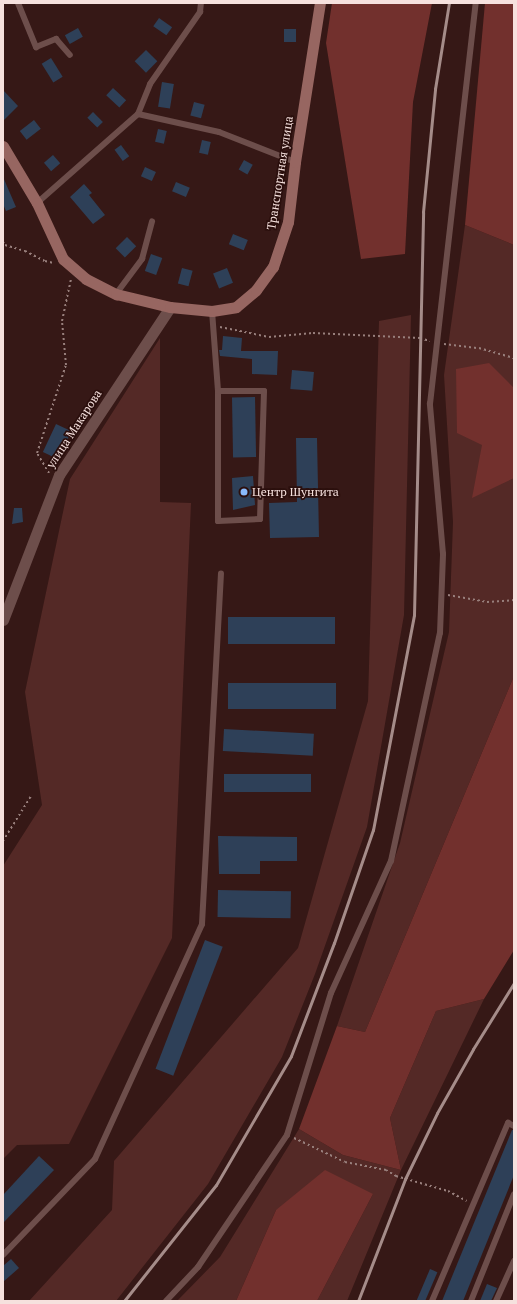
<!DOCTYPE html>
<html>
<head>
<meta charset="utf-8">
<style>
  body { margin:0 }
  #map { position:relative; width:517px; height:1304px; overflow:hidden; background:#361816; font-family:"PT Serif",serif }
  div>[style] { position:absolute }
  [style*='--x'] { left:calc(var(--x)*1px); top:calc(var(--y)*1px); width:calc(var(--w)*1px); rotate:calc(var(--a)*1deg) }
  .green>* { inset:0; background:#542926 }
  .forest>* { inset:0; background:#72302d }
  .building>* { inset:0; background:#2e4058; transform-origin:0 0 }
  .path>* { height:2px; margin-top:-1px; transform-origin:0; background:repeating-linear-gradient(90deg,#987f7c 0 2px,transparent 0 5px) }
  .service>* { height:6px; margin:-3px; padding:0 3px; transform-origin:3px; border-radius:3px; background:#6d4e4b }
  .minor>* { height:11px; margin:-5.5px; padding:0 5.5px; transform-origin:5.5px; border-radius:5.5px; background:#6d4e4b }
  .secondary>* { height:11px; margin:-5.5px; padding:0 5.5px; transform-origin:5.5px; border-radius:5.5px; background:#976661 }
  .rail>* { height:3px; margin:-1.5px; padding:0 1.5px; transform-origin:1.5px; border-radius:1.5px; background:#a58c89 }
  .dots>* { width:11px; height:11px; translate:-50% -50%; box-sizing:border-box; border:2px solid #2b0f0d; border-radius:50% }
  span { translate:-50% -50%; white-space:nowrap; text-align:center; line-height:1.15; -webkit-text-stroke:3.5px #2b0f0d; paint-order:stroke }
  .street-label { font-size:12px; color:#f6e1de }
  .poi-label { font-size:12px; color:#f6e1de }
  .left { translate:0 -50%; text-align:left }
  .frame { position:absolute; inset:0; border:4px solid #f6e1de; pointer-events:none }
</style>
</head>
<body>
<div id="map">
  <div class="green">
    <div style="clip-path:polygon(465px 225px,514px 245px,514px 676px,365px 1032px,337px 1026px,400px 843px,449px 632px,453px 522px,444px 375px)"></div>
    <div style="clip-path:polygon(411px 315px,404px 615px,367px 827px,315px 974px,282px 1057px,208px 1184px,116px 1301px,29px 1301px,112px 1210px,114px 1161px,298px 948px,368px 701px,379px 321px)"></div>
    <div style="clip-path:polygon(160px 338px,160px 502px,191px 503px,172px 938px,69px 1144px,17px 1145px,3px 1159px,3px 866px,42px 805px,25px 692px,70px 479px)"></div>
    <div style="clip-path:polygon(484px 999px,401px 1170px,347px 1301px,317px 1301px,373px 1194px,276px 1210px,236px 1301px,177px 1301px,220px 1257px,299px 1129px,343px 1155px,401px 1170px,390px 1118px,436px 1011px)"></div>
  </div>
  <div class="forest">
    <div style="clip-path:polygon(332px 3px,432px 3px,413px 102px,405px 254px,361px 259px,326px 43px)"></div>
    <div style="clip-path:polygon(485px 3px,514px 3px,514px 245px,465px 225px)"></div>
    <div style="clip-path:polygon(489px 363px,514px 388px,514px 478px,472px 498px,482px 445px,457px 433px,456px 369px)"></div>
    <div style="clip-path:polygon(514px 676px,514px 950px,484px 999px,436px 1011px,390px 1118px,401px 1170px,343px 1155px,299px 1129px,337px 1026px,365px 1032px)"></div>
    <div style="clip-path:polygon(325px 1170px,373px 1194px,317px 1301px,236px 1301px,276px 1210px)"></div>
  </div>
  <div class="building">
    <div style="left:159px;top:18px;width:16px;height:10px;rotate:35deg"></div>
    <div style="left:78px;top:28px;width:10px;height:15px;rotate:61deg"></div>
    <div style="left:284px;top:29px;width:12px;height:13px"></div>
    <div style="left:146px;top:50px;width:16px;height:16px;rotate:45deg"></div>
    <div style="left:51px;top:58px;width:22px;height:11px;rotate:58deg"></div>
    <div style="left:162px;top:82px;width:12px;height:25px;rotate:9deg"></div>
    <div style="left:113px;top:88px;width:18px;height:10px;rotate:43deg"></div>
    <div style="clip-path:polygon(3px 90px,18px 106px,3px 121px)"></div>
    <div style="left:194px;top:102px;width:11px;height:14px;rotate:15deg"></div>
    <div style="left:93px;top:112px;width:14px;height:8px;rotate:45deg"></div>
    <div style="left:34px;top:120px;width:11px;height:18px;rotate:52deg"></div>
    <div style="left:158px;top:129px;width:9px;height:13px;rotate:13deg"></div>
    <div style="left:202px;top:140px;width:9px;height:13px;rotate:13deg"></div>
    <div style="left:121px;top:145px;width:14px;height:8px;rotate:54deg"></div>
    <div style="left:53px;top:155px;width:11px;height:12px;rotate:49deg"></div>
    <div style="left:244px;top:160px;width:10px;height:11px;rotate:29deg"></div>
    <div style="left:145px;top:167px;width:12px;height:10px;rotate:24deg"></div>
    <div style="clip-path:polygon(3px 177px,16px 207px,6px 211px,3px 204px)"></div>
    <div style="left:176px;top:182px;width:15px;height:10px;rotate:23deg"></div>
    <div style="clip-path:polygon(84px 184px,92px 193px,89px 195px,105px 215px,93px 224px,70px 197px)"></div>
    <div style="left:233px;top:234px;width:16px;height:11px;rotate:22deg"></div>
    <div style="left:127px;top:237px;width:13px;height:16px;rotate:45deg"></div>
    <div style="left:151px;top:254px;width:12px;height:18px;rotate:20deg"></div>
    <div style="left:182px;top:268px;width:11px;height:16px;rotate:15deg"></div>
    <div style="left:227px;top:268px;width:16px;height:15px;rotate:68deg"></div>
    <div style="clip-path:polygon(223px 336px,242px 338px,241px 351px,278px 351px,277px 375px,252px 374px,252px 359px,220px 356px,219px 350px,222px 350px)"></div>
    <div style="left:292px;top:370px;width:22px;height:19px;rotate:5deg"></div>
    <div style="left:255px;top:397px;width:60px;height:23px;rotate:89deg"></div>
    <div style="left:56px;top:424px;width:17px;height:31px;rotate:25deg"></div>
    <div style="clip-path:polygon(296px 438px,317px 438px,319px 537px,270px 538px,269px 503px,297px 502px)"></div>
    <div style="clip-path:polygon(253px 476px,255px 505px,233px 510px,232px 478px)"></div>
    <div style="clip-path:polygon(14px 508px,22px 508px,23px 522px,12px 524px)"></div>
    <div style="left:228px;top:617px;width:107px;height:27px"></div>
    <div style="left:336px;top:683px;width:26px;height:108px;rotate:90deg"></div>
    <div style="left:224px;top:729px;width:90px;height:22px;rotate:3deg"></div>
    <div style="left:224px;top:774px;width:87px;height:18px"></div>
    <div style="clip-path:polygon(218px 836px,297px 837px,297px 861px,260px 861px,260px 874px,219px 874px)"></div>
    <div style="left:218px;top:890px;width:73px;height:27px;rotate:1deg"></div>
    <div style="left:205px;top:940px;width:19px;height:138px;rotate:21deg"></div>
    <div style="clip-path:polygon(512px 1130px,514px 1130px,514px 1175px,463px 1301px,442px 1301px)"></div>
    <div style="clip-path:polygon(39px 1156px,54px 1170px,3px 1223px,3px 1195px)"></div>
    <div style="clip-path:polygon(11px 1259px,19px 1268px,3px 1282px,3px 1266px)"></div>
    <div style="left:430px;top:1269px;width:8px;height:35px;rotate:23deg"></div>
    <div style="clip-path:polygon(487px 1284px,497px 1288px,491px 1301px,480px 1301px)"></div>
  </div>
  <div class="path">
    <div style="--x:3;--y:242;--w:4;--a:56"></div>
    <div style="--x:5;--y:245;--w:21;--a:17"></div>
    <div style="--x:25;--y:251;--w:22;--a:27"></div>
    <div style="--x:45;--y:261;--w:9;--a:13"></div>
    <div style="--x:220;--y:327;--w:50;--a:11.5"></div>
    <div style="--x:269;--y:337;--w:44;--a:-5.2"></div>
    <div style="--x:313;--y:333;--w:107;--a:2.7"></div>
    <div style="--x:420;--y:338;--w:10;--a:17"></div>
    <div style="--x:444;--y:344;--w:35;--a:7"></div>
    <div style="--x:479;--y:348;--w:36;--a:16"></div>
    <div style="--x:49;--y:473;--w:23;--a:-121"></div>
    <div style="--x:37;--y:453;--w:93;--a:-71.8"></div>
    <div style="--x:66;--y:365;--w:44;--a:-95.2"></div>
    <div style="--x:62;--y:321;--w:43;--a:-77.9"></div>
    <div style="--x:448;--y:595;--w:40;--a:10"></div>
    <div style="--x:487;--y:602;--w:27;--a:-4"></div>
    <div style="--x:3;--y:841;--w:53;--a:-58.1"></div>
    <div style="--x:294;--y:1138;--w:56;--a:25.2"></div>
    <div style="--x:345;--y:1162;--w:42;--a:11"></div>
    <div style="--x:386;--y:1170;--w:12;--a:31"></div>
    <div style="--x:396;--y:1176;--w:54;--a:16.1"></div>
    <div style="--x:448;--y:1191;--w:21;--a:28"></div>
  </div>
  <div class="service">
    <div style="--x:18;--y:3;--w:48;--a:67.8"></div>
    <div style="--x:36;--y:47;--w:22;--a:-22"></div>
    <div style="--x:56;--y:39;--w:21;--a:49"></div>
    <div style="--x:138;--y:114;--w:32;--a:-68"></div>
    <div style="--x:150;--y:84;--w:88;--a:-55.2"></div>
    <div style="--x:200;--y:12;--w:9;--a:-84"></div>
    <div style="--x:37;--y:203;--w:135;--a:-41.4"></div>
    <div style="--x:138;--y:114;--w:83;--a:12.5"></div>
    <div style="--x:219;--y:132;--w:82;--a:21.5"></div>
    <div style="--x:116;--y:294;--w:44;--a:-53.4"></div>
    <div style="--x:142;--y:259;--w:39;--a:-75"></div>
    <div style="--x:212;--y:311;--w:80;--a:85.7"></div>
    <div style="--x:218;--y:391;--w:130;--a:90"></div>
    <div style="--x:218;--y:521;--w:42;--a:-2.7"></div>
    <div style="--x:260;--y:519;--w:128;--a:-88.2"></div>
    <div style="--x:264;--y:391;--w:46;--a:180"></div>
    <div style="--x:3;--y:1255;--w:133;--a:-46.2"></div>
    <div style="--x:95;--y:1159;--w:258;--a:-65.5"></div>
    <div style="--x:202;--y:924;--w:351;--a:-86.9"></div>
    <div style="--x:166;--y:1301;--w:47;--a:-46.7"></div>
    <div style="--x:198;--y:1267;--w:159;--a:-56"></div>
    <div style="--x:287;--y:1135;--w:149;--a:-72.8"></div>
    <div style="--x:331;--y:993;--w:145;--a:-65.6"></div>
    <div style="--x:391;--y:861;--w:233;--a:-77.9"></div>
    <div style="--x:440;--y:633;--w:79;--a:-87.8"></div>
    <div style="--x:443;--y:554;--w:151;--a:-95"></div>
    <div style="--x:430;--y:404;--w:404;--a:-83.5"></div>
    <div style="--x:432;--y:1301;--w:194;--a:-66.9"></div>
    <div style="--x:508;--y:1123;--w:7;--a:27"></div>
    <div style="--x:471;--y:1301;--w:115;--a:-68.1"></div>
    <div style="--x:496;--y:1301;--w:44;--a:-65.8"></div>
  </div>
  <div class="minor">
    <div style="--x:3;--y:620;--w:155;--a:-68.9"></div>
    <div style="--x:59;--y:475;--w:201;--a:-56.5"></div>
  </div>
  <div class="secondary">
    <div style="--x:3;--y:146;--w:66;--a:59.2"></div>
    <div style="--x:37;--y:203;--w:62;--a:65.1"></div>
    <div style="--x:63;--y:259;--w:30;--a:41"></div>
    <div style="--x:86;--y:279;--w:34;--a:27"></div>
    <div style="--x:116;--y:294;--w:56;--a:13.5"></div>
    <div style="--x:170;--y:307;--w:42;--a:5.4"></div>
    <div style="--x:212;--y:311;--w:24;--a:-9"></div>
    <div style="--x:236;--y:307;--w:26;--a:-40"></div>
    <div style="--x:256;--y:290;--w:29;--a:-54"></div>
    <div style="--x:273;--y:267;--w:47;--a:-71.6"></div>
    <div style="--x:288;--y:222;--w:60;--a:-83.3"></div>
    <div style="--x:295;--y:162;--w:161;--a:-81.1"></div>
  </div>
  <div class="rail">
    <div style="--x:124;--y:1301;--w:148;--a:-51.6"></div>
    <div style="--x:216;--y:1185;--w:149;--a:-59.8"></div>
    <div style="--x:291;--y:1056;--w:121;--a:-69.2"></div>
    <div style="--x:334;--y:943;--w:120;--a:-71"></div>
    <div style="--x:373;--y:830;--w:219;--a:-79.2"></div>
    <div style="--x:414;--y:615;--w:403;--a:-88.7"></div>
    <div style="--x:423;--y:212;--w:124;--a:-84.4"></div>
    <div style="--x:435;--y:89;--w:87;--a:-80.8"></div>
    <div style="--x:358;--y:1301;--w:131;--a:-68.9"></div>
    <div style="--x:405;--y:1179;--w:73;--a:-64.1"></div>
    <div style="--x:437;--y:1113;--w:73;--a:-60.6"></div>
    <div style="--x:473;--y:1049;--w:78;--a:-58.2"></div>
  </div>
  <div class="dots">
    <div style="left:244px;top:492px;background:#89bafc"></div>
  </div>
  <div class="street-label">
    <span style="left:280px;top:173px;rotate:-81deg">Транспортная улица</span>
    <span style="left:74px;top:429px;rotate:-57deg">улица Макарова</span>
  </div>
  <div class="poi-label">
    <span class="left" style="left:252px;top:492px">Центр Шунгита</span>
  </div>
  <div class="frame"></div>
</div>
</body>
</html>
